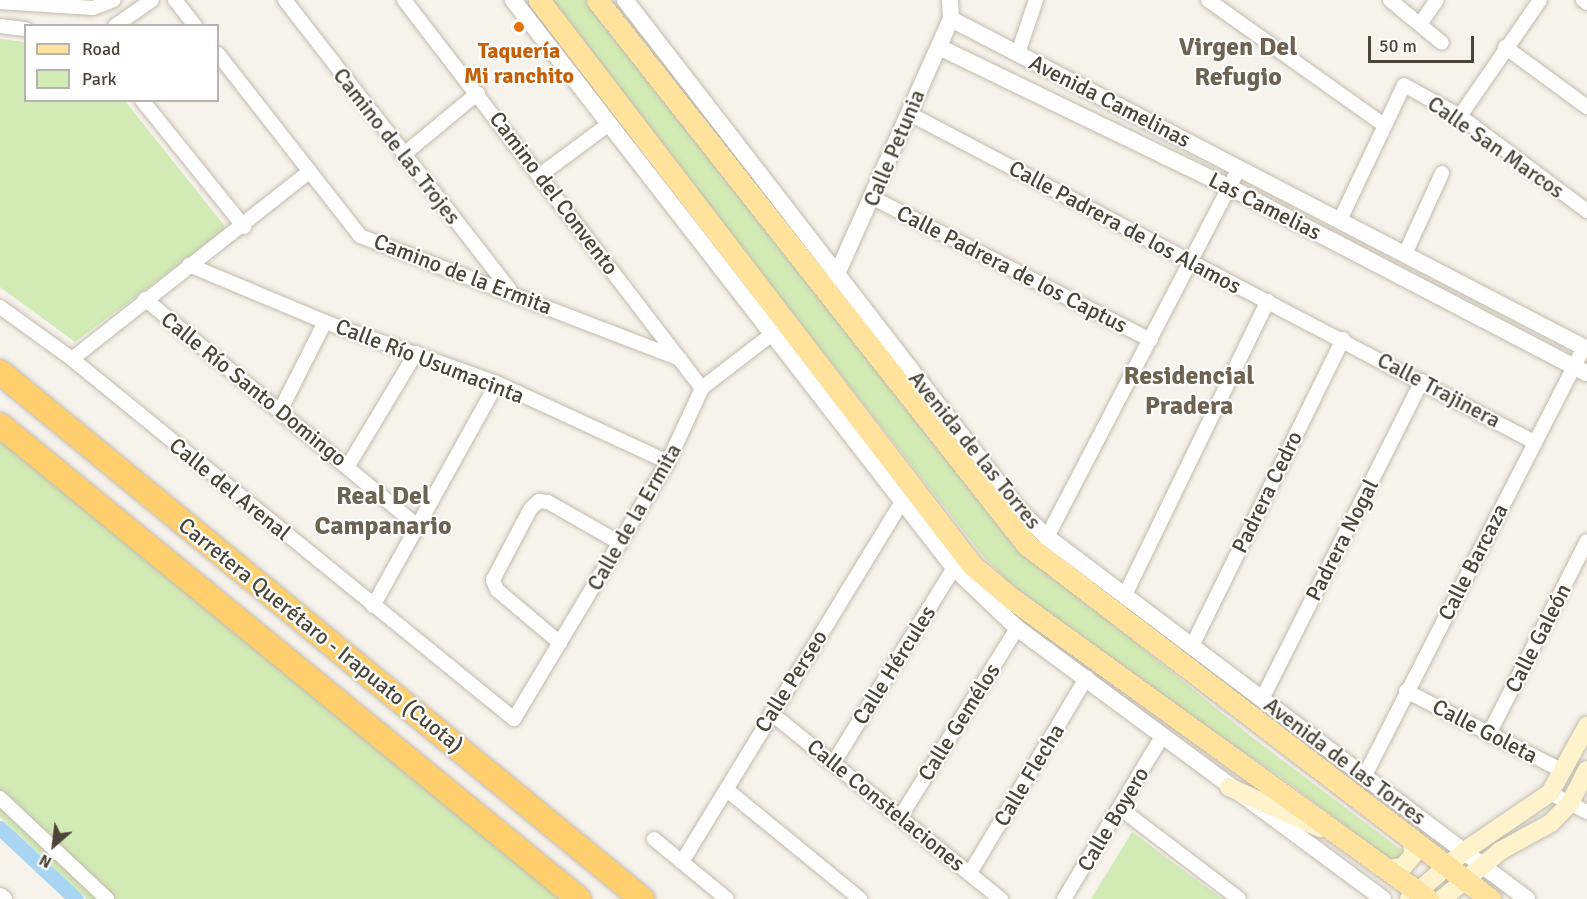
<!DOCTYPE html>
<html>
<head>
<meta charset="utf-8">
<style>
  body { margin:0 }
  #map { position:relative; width:1587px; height:899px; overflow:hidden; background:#f6f3ec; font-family:Signika,sans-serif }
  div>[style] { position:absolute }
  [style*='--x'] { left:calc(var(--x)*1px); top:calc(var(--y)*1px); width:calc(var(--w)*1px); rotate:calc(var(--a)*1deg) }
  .green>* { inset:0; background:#d2eab5 }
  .canal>* { height:15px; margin:-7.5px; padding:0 7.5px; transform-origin:7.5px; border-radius:7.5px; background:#a9d4f2 }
  .roads { filter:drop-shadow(0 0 2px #c2bbae) drop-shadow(0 0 2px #c2bbae) }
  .minor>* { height:14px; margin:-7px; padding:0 7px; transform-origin:7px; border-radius:7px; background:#fff }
  .tertiary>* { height:16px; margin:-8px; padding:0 8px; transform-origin:8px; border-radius:8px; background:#fff }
  .secondary>* { height:18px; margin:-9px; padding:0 9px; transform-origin:9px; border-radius:9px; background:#fff3cd }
  .primary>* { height:21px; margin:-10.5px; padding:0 10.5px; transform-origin:10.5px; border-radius:10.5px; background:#ffe39c }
  .motorway>* { height:24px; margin:-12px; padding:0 12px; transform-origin:12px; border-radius:12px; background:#ffcf6e }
  .dots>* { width:16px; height:16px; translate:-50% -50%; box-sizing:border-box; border:3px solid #fff; border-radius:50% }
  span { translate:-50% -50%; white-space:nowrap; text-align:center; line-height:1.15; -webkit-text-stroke:4.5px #fff; paint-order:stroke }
  .food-label { font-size:22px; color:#c56008; font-weight:700 }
  .street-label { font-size:22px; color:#4b4439 }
  .quarter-label { font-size:26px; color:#6e6250; font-weight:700 }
  .legend { position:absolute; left:24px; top:24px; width:195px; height:78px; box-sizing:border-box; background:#fff; border:2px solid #b7b4b0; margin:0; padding:8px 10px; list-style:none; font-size:18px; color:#4b4439 }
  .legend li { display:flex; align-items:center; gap:12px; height:30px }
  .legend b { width:30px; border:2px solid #b7b4b0 }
  .north { position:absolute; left:24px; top:815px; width:60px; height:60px; -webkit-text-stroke:4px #fff; paint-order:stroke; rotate:208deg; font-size:16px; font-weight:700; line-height:24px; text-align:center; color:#4b4439 }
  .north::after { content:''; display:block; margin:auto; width:21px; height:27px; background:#4b4439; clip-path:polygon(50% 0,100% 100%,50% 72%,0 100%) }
  .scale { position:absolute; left:1368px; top:36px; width:106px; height:27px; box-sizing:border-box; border:3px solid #4b4439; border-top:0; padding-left:8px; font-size:18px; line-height:21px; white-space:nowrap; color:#4b4439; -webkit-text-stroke:4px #fff; paint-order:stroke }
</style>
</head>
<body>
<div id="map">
  <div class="green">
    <div style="clip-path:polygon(548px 0,587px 0,1009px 540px,1253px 738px,1396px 846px,1402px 851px,1399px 860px,1391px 860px,1277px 774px,1160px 696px,1011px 584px,982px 555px)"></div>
    <div style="clip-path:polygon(0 39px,25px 42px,26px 100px,125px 101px,227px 229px,75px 342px,0 287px)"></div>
    <div style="clip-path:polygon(0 441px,56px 483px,564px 899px,87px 899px,0 817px)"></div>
    <div style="clip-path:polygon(1132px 832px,1222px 899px,1091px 899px)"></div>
  </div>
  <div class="canal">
    <div style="--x:0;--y:828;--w:104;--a:43.1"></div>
  </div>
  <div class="roads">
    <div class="minor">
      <div style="--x:175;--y:0;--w:33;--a:52"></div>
      <div style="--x:285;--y:0;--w:366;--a:52.2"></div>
      <div style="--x:404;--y:0;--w:489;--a:52.5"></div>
      <div style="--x:1208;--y:0;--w:216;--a:35.4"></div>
      <div style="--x:1390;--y:0;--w:67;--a:39.6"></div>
      <div style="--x:1583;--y:0;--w:5;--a:37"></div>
      <div style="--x:0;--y:2;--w:93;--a:3.7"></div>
      <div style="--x:93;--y:8;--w:22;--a:-21"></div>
      <div style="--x:1420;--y:24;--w:29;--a:-55"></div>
      <div style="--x:0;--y:26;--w:26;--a:7"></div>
      <div style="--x:115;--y:26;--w:45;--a:-35.1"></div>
      <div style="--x:1505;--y:47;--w:102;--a:36.2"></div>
      <div style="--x:1018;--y:53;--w:56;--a:-71.2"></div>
      <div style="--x:218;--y:54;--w:231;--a:52"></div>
      <div style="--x:360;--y:236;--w:343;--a:21"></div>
      <div style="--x:142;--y:100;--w:163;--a:51.2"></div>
      <div style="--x:908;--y:113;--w:707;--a:27.72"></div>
      <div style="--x:1460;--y:116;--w:141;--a:-55.4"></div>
      <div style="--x:403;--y:155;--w:97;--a:-39.6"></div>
      <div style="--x:540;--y:175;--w:86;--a:-36.5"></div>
      <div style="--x:873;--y:198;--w:312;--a:27.1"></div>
      <div style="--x:1340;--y:220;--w:149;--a:-64.6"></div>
      <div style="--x:1404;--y:85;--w:64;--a:29"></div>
      <div style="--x:1460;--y:116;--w:159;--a:36.8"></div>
      <div style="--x:1405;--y:254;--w:89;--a:-65.4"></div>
      <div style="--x:189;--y:265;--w:147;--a:22.7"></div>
      <div style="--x:325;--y:322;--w:182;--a:19.5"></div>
      <div style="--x:497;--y:383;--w:188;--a:24.8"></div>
      <div style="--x:145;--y:299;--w:354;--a:39.8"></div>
      <div style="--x:0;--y:307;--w:89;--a:35.8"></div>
      <div style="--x:72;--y:359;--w:570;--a:39.16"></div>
      <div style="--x:514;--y:719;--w:300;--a:-59.1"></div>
      <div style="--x:668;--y:462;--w:81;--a:-65.3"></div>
      <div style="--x:702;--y:388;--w:88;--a:-37.6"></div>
      <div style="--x:72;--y:359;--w:303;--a:-38.3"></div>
      <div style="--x:281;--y:409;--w:97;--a:-63.2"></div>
      <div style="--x:348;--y:466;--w:132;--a:-59"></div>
      <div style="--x:1047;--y:537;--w:416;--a:-62.5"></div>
      <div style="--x:1125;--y:595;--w:327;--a:-64.1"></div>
      <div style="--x:373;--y:606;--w:255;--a:-60.9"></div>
      <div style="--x:560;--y:643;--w:82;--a:-139.9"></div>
      <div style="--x:497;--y:590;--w:11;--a:-112"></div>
      <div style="--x:493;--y:580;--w:81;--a:-62.2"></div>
      <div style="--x:531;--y:508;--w:11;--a:-41"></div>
      <div style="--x:539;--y:501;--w:9;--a:6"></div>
      <div style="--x:548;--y:502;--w:83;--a:29.7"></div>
      <div style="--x:1192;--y:646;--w:342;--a:-63.8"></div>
      <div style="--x:1406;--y:691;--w:176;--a:27"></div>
      <div style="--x:1262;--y:699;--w:356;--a:-63.3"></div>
      <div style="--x:771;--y:713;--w:296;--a:39"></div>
      <div style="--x:1489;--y:734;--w:216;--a:-63.1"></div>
      <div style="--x:834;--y:762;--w:228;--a:-58.3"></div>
      <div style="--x:1364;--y:777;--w:482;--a:-62.9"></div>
      <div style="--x:727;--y:790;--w:172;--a:39.3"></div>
      <div style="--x:1550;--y:793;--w:42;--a:27.2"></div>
      <div style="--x:0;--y:798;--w:147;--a:43.3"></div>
      <div style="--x:1121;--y:809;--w:148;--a:37.3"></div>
      <div style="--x:901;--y:816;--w:221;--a:-58.3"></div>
      <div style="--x:654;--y:839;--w:94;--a:39.4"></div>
      <div style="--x:682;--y:862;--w:422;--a:-58.6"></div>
      <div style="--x:970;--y:873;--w:228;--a:-59.2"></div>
      <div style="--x:1064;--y:899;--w:188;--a:-58.9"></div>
    </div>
    <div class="tertiary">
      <div style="--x:513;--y:0;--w:719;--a:52.17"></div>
      <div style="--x:954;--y:568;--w:87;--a:43.6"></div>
      <div style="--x:1017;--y:628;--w:455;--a:36.5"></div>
      <div style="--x:625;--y:0;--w:647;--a:52.28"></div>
      <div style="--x:1021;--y:512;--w:36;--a:44"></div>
      <div style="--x:1047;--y:537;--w:601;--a:37.02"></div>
      <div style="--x:951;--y:19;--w:717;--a:27.42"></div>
      <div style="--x:939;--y:47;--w:322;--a:25.8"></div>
      <div style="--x:1229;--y:187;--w:403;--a:27.5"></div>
      <div style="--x:836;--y:276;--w:282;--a:-65.9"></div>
      <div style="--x:951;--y:19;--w:19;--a:-93"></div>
      <div style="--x:0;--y:896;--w:5;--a:37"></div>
    </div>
    <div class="secondary">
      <div style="--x:1229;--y:787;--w:100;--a:24.3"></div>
      <div style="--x:1388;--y:869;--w:15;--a:-8"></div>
      <div style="--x:1403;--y:867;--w:16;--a:-50"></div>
      <div style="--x:1413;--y:855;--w:17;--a:-93"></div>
      <div style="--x:1409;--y:899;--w:75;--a:-40.7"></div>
      <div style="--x:1466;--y:850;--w:102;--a:-34.2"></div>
      <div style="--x:1550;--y:793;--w:77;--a:-61.1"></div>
      <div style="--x:1442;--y:899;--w:75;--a:-39.6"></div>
      <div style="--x:1500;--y:851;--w:58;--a:-28.8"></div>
      <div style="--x:1551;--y:823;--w:28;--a:-46"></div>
      <div style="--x:1570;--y:803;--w:37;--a:-63"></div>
    </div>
    <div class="primary">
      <div style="--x:539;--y:0;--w:712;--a:52.53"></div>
      <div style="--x:972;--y:565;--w:51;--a:40.2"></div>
      <div style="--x:1011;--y:598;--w:514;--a:35.82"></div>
      <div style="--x:597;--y:0;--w:694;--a:51.73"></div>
      <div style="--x:1027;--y:545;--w:583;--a:37.4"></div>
    </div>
    <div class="motorway">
      <div style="--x:0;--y:372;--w:831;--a:39.38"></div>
      <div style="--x:0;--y:425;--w:748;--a:39.31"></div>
    </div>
  </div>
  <div class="dots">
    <div style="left:519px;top:27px;background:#e8710a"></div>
  </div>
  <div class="food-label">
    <span style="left:519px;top:63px">Taquería<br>Mi ranchito</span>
  </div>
  <div class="street-label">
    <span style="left:1110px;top:101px;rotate:27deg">Avenida Camelinas</span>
    <span style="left:397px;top:146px;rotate:52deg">Camino de las Trojes</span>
    <span style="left:1496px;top:147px;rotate:35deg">Calle San Marcos</span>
    <span style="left:894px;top:148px;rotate:-67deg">Calle Petunia</span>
    <span style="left:554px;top:193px;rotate:53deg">Camino del Convento</span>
    <span style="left:1265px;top:206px;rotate:27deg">Las Camelias</span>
    <span style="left:1125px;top:227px;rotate:28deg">Calle Padrera de los Alamos</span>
    <span style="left:1012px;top:269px;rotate:27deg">Calle Padrera de los Captus</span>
    <span style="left:463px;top:274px;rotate:21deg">Camino de la Ermita</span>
    <span style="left:430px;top:361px;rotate:21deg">Calle Río Usumacinta</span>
    <span style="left:254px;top:389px;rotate:39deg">Calle Río Santo Domingo</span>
    <span style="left:1439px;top:390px;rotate:28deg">Calle Trajinera</span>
    <span style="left:975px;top:450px;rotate:51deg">Avenida de las Torres</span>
    <span style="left:230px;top:489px;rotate:39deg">Calle del Arenal</span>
    <span style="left:1267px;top:492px;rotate:-64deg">Padrera Cedro</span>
    <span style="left:634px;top:517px;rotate:-60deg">Calle de la Ermita</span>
    <span style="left:1342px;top:540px;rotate:-63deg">Padrera Nogal</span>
    <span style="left:1473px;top:562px;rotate:-63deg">Calle Barcaza</span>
    <span style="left:321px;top:635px;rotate:39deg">Carretera Querétaro - Irapuato (Cuota)</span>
    <span style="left:1538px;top:638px;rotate:-63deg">Calle Galeón</span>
    <span style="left:894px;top:665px;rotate:-58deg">Calle Hércules</span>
    <span style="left:791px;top:681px;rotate:-58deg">Calle Perseo</span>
    <span style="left:959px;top:722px;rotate:-58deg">Calle Gemélos</span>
    <span style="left:1485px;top:731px;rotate:27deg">Calle Goleta</span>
    <span style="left:1345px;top:761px;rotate:37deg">Avenida de las Torres</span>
    <span style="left:1029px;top:775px;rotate:-59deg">Calle Flecha</span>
    <span style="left:886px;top:805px;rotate:39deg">Calle Constelaciones</span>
    <span style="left:1113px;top:819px;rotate:-59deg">Calle Boyero</span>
  </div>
  <div class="quarter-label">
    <span style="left:1238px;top:63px">Virgen Del<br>Refugio</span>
    <span style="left:1189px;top:392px">Residencial<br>Pradera</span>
    <span style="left:383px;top:512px">Real Del<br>Campanario</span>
  </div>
  <ul class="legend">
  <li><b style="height:8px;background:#ffe39c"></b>Road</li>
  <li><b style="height:16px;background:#d2eab5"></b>Park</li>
  </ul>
  <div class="north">N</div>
  <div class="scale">50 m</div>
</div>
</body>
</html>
